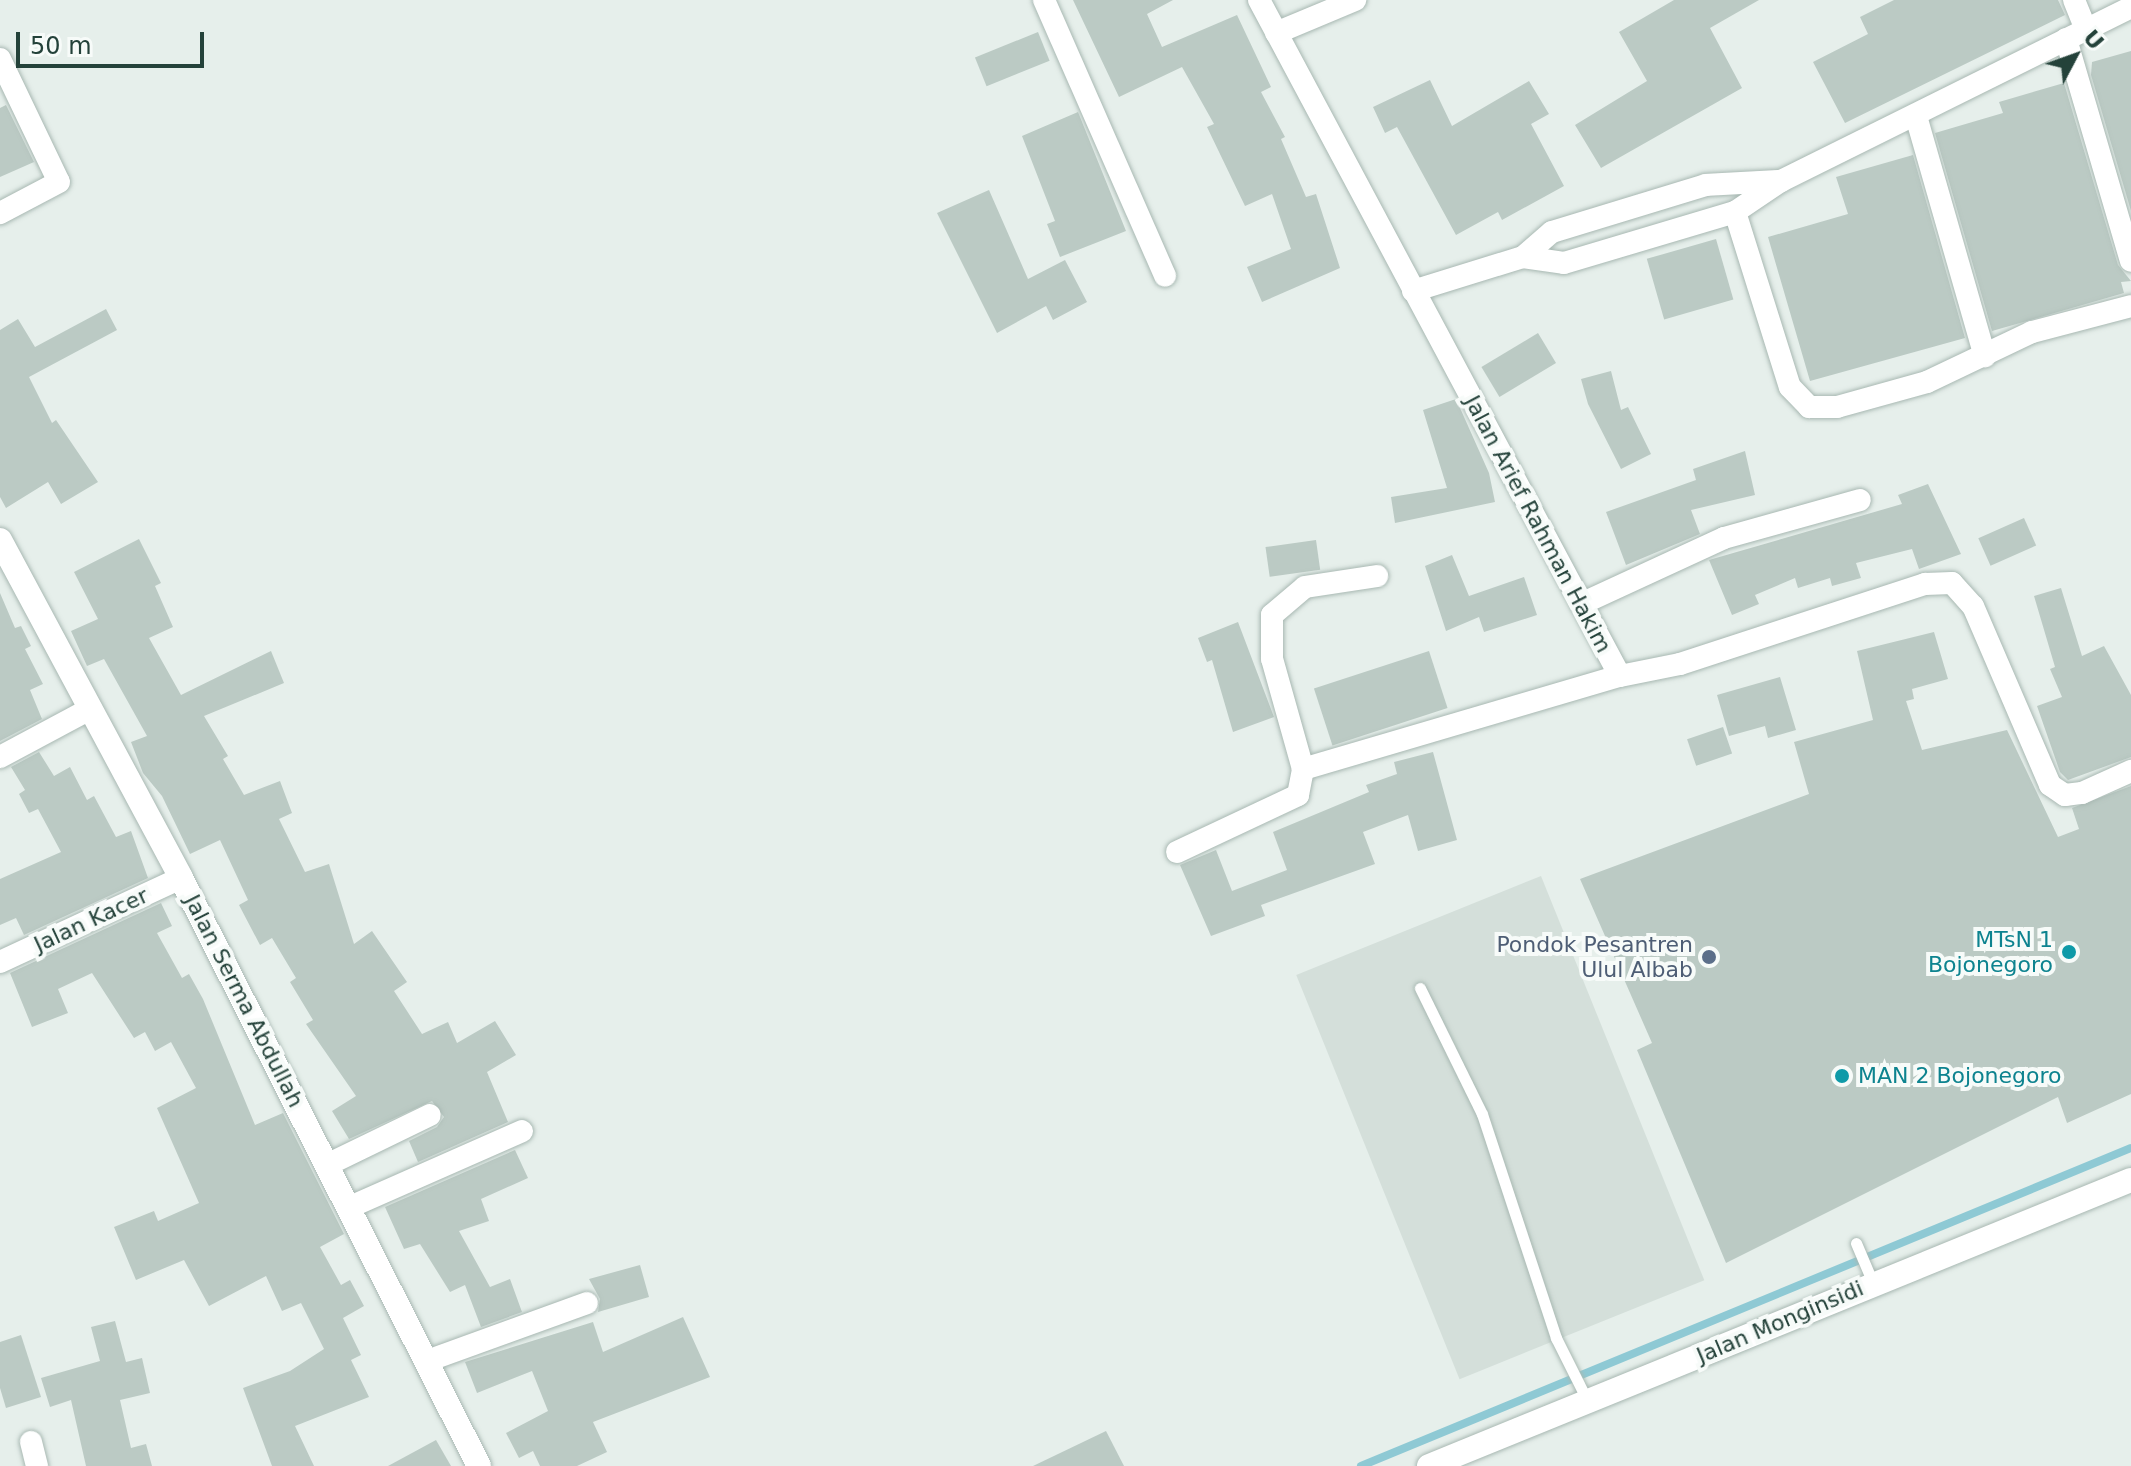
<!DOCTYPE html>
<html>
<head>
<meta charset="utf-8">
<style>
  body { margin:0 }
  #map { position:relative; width:2131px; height:1466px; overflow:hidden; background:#e6efeb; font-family:"DejaVu Sans",sans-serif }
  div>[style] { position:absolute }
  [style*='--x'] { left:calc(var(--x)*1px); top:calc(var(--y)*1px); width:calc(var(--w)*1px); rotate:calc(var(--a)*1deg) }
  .built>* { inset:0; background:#d4dfda; transform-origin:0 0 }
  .stream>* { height:8px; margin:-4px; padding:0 4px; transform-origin:4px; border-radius:4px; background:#8ec9d4 }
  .building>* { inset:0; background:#bbcac4; transform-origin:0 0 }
  .roads { filter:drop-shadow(0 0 2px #a8b8b2) drop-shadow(0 0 2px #a8b8b2) }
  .lane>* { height:11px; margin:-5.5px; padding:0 5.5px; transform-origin:5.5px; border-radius:5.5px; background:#fff }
  .street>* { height:22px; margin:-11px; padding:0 11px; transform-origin:11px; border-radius:11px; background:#fff }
  .secondary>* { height:24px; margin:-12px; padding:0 12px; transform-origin:12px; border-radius:12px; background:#fff }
  .dots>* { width:22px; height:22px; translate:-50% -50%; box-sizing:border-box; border:4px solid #f7fbf9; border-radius:50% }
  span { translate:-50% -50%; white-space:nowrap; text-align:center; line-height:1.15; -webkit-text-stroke:8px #f7fbf9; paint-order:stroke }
  .street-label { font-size:22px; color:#24423a }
  .culture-label { font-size:22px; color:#0d838f }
  .right { translate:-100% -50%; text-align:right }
  .left { translate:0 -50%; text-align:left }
  .service-label { font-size:22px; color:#4e5e75 }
  .north { position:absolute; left:2035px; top:16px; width:80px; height:80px; -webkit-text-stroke:6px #f7fbf9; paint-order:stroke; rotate:49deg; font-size:22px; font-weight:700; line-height:32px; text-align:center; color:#24423a }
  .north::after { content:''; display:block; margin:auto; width:28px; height:36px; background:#24423a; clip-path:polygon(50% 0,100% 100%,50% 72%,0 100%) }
  .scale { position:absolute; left:16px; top:32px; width:188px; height:36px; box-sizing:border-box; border:4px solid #24423a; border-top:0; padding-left:10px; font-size:24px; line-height:28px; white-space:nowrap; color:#24423a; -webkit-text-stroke:6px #f7fbf9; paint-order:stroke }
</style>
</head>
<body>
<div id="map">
  <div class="built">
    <div style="left:1541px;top:876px;width:436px;height:264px;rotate:68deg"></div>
  </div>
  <div class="stream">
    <div style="--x:1361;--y:1466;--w:833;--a:-22.44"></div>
  </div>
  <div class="building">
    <div style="clip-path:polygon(1073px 0,1173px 0,1147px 14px,1162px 47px,1237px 15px,1271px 87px,1261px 92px,1285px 137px,1281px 139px,1306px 197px,1316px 194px,1340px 268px,1262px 302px,1247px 267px,1291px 249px,1272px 194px,1245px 206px,1207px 127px,1214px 124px,1182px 67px,1119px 97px)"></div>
    <div style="clip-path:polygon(1674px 0,1759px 0,1710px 28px,1742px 88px,1601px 168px,1575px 125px,1647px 81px,1619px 32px)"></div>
    <div style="clip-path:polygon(1894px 0,2058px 0,2065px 15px,1845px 123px,1813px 62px,1868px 34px,1860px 17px)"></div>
    <div style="left:1038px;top:32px;width:31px;height:68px;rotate:68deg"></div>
    <div style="clip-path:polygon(2131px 51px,2131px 211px,2091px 75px,2092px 62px)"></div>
    <div style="clip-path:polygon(1430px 80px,1452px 126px,1529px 81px,1549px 114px,1531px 124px,1564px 186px,1502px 220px,1498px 212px,1456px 235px,1397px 127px,1385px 133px,1373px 107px)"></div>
    <div style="clip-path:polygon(2064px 83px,2118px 265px,2131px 281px,2121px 282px,2124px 293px,1992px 331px,1935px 133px,2003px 113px,1999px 102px)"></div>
    <div style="clip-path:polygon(6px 105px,34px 162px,0 177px,0 108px)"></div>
    <div style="clip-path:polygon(1078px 112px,1126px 231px,1060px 257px,1047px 224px,1055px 221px,1022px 136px)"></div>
    <div style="clip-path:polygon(1913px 155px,1965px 338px,1810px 381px,1768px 237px,1848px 214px,1836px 177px)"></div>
    <div style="clip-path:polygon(989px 190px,1028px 279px,1065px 260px,1087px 302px,1053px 320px,1046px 306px,997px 333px,937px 213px)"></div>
    <div style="left:1716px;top:239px;width:63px;height:72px;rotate:74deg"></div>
    <div style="clip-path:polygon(106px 309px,117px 330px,29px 377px,52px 423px,56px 420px,98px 482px,61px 504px,48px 482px,6px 508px,0 497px,0 330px,18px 319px,35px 347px)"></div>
    <div style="left:1538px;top:333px;width:35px;height:66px;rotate:59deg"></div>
    <div style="clip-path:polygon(1611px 371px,1621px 410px,1628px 407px,1651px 454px,1621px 469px,1588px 404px,1581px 379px)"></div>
    <div style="clip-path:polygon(1456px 399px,1489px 473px,1495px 502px,1395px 523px,1391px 497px,1447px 488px,1423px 410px)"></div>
    <div style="clip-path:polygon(1745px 451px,1755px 495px,1691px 510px,1700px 534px,1626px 565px,1606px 512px,1696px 480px,1693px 469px)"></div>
    <div style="clip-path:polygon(1928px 484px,1961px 554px,1919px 569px,1912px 549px,1856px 563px,1861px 578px,1832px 586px,1830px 578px,1798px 588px,1795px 578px,1755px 595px,1759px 604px,1732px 615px,1709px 560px,1902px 504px,1898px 495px)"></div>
    <div style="left:2024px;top:518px;width:30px;height:50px;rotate:66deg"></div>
    <div style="clip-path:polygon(139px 539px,161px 583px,155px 586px,173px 627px,149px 638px,181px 695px,271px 651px,284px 683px,204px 716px,228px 756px,223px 759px,244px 795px,280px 781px,292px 813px,279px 819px,305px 872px,329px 864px,354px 944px,372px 931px,407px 982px,394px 991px,422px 1034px,448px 1022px,457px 1043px,495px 1021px,516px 1055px,487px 1072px,508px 1122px,418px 1162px,409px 1141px,437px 1127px,444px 1117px,432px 1101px,349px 1139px,332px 1111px,356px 1096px,306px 1024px,313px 1020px,290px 982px,296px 978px,272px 938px,260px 945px,239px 905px,248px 900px,220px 840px,190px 854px,162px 796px,143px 773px,131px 742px,147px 736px,104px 659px,87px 666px,71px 631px,98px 619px,74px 572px)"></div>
    <div style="left:1316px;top:540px;width:30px;height:51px;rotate:82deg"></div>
    <div style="clip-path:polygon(1452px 555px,1469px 596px,1524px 577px,1537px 615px,1484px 632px,1479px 617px,1446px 631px,1425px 566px)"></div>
    <div style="clip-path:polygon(2061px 588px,2082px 656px,2104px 646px,2131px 695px,2131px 757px,2068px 780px,2060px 772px,2037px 706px,2062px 697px,2050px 669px,2055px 667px,2034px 596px)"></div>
    <div style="clip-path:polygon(0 593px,15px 628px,21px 626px,31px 646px,25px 649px,43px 684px,30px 690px,42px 719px,0 741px)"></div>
    <div style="clip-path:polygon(1238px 622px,1274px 717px,1233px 732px,1212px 660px,1207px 662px,1198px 638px)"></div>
    <div style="clip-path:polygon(1934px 632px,1948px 679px,1912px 689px,1914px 699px,1906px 701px,1922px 750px,2007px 730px,2058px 837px,2079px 829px,2072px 808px,2131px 786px,2131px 1094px,2067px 1123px,2058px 1097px,1726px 1263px,1637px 1050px,1652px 1043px,1580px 879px,1809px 794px,1794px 742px,1873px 720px,1857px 651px)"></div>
    <div style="left:1429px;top:651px;width:60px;height:121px;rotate:72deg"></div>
    <div style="clip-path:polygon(1780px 677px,1796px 730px,1768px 738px,1765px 726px,1729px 736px,1717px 695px)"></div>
    <div style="left:1723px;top:727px;width:28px;height:38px;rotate:71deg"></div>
    <div style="clip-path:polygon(39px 752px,54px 776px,70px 767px,87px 800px,94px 796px,116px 837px,131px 831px,148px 878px,24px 935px,16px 918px,0 925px,0 879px,61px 852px,38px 809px,29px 813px,19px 794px,25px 790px,11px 767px)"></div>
    <div style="clip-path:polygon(1433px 752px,1457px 840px,1418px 851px,1408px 815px,1363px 832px,1375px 864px,1261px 905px,1265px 916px,1211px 936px,1180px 865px,1216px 850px,1232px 891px,1287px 870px,1273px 832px,1369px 792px,1366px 785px,1397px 774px,1394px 762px)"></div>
    <div style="clip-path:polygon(161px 903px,172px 926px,157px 933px,182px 978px,189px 974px,203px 999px,255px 1125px,283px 1113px,344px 1234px,320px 1247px,341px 1285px,350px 1280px,364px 1306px,343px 1318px,361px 1355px,351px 1360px,369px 1397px,295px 1426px,314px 1466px,272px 1466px,243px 1388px,290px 1371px,324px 1349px,301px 1303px,282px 1311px,266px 1276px,209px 1306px,184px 1260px,136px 1280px,114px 1227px,154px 1211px,158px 1221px,199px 1203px,157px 1108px,196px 1088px,171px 1042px,155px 1051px,145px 1032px,134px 1038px,92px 973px,58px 989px,68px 1013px,32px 1027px,10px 973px)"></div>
    <div style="clip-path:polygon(515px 1150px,528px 1178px,481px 1199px,489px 1221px,459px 1231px,490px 1287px,510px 1279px,522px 1312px,481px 1327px,465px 1285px,450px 1292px,420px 1244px,404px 1249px,385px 1207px)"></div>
    <div style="clip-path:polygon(640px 1265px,649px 1297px,598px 1312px,600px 1299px,589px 1279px)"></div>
    <div style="clip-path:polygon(683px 1317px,710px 1377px,593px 1422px,607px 1452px,577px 1466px,540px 1466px,533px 1451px,519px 1458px,506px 1433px,548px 1411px,532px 1371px,477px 1393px,465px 1362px,593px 1322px,603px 1352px)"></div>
    <div style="clip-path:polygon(115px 1321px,126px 1362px,142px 1358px,150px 1393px,120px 1400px,131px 1448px,146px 1444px,152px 1466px,86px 1466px,71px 1400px,50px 1407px,41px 1378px,100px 1361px,91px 1327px)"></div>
    <div style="clip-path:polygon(21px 1335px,41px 1397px,6px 1408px,0 1388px,0 1342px)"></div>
    <div style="clip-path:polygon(1106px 1431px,1124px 1466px,1033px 1466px)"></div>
    <div style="clip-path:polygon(436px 1440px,451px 1466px,388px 1466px)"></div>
  </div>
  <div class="roads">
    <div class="lane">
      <div style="--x:1420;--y:988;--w:140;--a:63.8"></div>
      <div style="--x:1482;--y:1114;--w:236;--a:71.7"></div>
      <div style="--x:1556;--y:1338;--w:69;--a:63.4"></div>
      <div style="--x:1856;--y:1243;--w:43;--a:67"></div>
    </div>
    <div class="street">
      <div style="--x:1044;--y:0;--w:301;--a:66.3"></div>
      <div style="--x:1259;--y:0;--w:766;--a:61.9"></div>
      <div style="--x:1620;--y:676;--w:61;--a:-11.3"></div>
      <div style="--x:1680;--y:664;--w:258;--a:-18.1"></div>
      <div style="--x:1925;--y:584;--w:27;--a:-2"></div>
      <div style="--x:1952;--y:583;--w:31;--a:48"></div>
      <div style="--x:1973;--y:606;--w:195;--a:66.7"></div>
      <div style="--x:2050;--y:785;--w:18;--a:34"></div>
      <div style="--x:2065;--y:795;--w:17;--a:-7"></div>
      <div style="--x:2082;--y:793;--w:54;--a:-24.2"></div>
      <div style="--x:2074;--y:0;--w:32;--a:68"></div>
      <div style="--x:1276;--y:33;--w:86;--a:-22.7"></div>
      <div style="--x:2066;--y:39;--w:231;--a:73.7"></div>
      <div style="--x:0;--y:59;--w:136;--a:64.4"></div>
      <div style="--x:59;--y:182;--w:67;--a:152.3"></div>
      <div style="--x:1916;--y:116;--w:250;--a:74"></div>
      <div style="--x:1735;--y:212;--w:183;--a:72.6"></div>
      <div style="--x:1790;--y:387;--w:28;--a:46"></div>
      <div style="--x:1809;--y:407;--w:28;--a:0"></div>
      <div style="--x:1837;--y:407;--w:93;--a:-15.5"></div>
      <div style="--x:1927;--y:382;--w:116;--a:-25.5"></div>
      <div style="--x:2032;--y:332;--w:102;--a:-14.7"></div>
      <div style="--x:1523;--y:257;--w:41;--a:8.3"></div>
      <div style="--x:1564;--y:263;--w:178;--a:-16.6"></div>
      <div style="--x:1735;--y:212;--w:55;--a:-34"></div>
      <div style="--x:1781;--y:181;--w:391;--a:-26.4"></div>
      <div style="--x:1413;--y:291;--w:115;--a:-17.2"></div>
      <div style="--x:1523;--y:257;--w:38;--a:-41"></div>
      <div style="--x:1552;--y:232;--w:161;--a:-17"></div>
      <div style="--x:1706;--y:185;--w:75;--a:-3.1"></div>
      <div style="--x:1581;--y:604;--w:157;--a:-24.8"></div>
      <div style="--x:1724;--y:538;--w:141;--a:-15.6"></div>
      <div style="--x:0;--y:757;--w:102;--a:-28.1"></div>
      <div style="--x:1303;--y:769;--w:330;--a:-16.4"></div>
      <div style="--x:1177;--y:852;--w:134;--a:-25.2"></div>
      <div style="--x:1298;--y:795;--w:26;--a:-79"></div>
      <div style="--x:1303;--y:769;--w:114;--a:-105.7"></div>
      <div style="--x:1272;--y:659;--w:44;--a:-90"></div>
      <div style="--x:1272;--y:615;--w:43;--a:-40.3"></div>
      <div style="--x:1305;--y:587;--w:73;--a:-8.7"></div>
      <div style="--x:0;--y:962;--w:200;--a:-24.9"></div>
      <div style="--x:329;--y:1164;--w:112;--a:-25.9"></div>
      <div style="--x:350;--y:1207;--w:188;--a:-23.8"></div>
      <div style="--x:427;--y:1361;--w:170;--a:-19.9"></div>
      <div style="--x:31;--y:1442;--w:25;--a:76"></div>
    </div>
    <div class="secondary">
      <div style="--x:0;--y:540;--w:383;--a:61.8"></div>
      <div style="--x:181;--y:878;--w:659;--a:63.12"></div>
      <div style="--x:1429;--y:1466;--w:758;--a:-22.17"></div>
    </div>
  </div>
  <div class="dots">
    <div style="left:2069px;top:952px;background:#0f9aa8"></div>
    <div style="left:1709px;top:957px;background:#5c6f8a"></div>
    <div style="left:1842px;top:1076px;background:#0f9aa8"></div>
  </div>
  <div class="street-label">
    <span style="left:1538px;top:524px;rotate:62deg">Jalan Arief Rahman Hakim</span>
    <span style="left:91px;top:920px;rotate:-25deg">Jalan Kacer</span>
    <span style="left:244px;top:1001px;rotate:63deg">Jalan Serma Abdullah</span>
    <span style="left:1780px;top:1322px;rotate:-23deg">Jalan Monginsidi</span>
  </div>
  <div class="culture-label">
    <span class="right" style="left:2053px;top:952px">MTsN 1<br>Bojonegoro</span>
    <span class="left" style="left:1858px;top:1076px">MAN 2 Bojonegoro</span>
  </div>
  <div class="service-label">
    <span class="right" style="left:1693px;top:957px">Pondok Pesantren<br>Ulul Albab</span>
  </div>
  <div class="north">U</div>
  <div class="scale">50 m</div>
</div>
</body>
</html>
